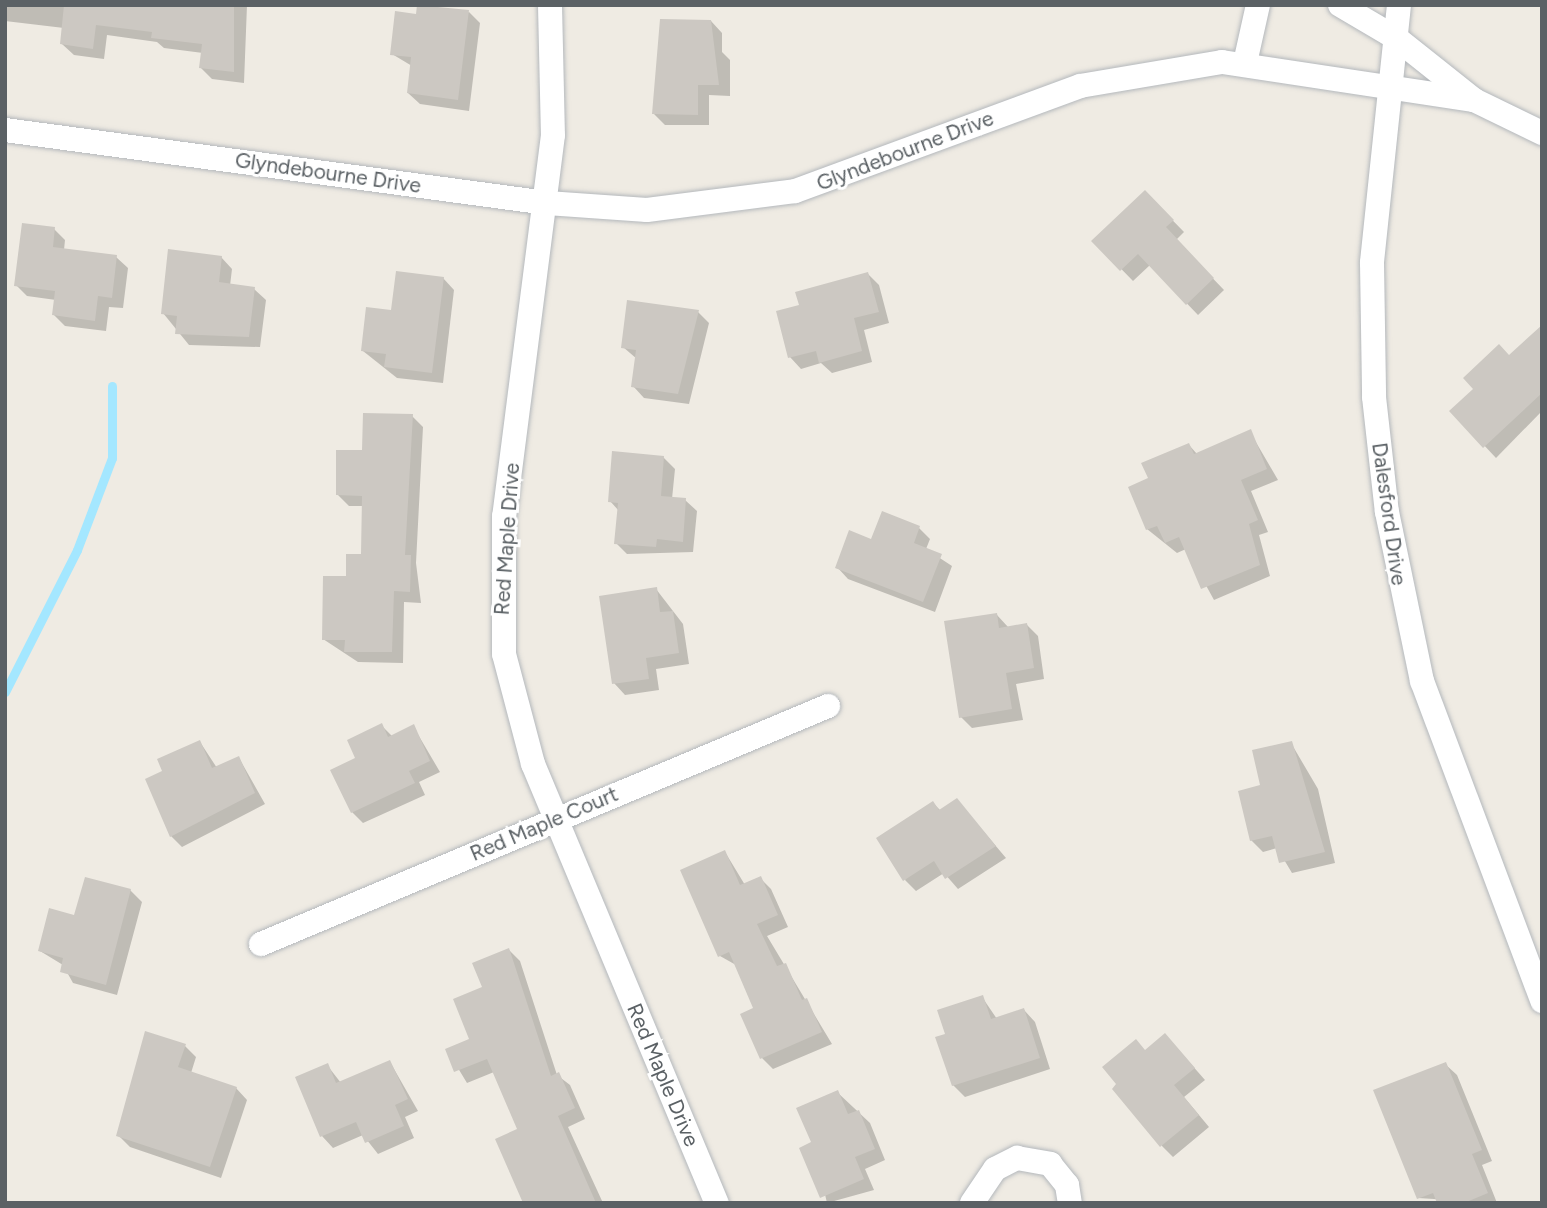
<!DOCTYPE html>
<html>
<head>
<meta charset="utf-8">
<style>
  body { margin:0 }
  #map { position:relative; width:1547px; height:1208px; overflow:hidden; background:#efebe3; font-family:Figtree,sans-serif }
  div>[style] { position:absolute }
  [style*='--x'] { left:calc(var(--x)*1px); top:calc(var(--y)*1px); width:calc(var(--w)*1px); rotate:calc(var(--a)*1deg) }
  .shadow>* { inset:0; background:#0003 }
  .stream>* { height:9px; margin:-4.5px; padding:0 4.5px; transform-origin:4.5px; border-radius:4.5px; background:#a4e7ff }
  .building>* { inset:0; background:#ccc8c2 }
  .roads { filter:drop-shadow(0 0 2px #b4b8bc) drop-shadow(0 0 2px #b4b8bc) }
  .minor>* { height:24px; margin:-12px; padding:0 12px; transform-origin:12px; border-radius:12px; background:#fff }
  span { translate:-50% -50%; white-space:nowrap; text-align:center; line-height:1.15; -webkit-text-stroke:6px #fff; paint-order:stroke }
  .street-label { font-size:21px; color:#5b6165 }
  .frame { position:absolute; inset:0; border:7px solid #5b6165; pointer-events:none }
</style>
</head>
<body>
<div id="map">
  <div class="shadow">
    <div style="clip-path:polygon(5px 5px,247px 5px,244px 83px,212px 79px,201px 68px,203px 53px,164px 48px,157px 42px,107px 35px,104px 59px,74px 55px,62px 44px,64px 28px,5px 21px)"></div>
    <div style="clip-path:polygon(469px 12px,480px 23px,469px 111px,420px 104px,408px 93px,412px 66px,392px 54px)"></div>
    <div style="clip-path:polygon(711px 21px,722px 33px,722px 52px,730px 60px,730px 96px,709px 95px,709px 125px,665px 125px,654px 114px)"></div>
    <div style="clip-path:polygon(1145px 192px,1184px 232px,1176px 240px,1224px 290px,1198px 315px,1150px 265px,1133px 281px,1094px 241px)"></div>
    <div style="clip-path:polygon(54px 229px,65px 240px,64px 250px,116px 257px,128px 268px,123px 308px,109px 307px,106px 331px,65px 326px,54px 315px,56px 300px,27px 296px,16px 285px)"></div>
    <div style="clip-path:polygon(221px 257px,232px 269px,230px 286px,254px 289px,266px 300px,260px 347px,189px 345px,163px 313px)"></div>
    <div style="clip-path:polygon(868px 274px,879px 285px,889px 323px,864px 330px,872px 362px,832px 373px,821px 363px,801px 369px,790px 357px)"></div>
    <div style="clip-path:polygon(443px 278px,454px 290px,443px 383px,397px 378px,363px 351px,393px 312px)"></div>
    <div style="clip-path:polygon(698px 312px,709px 323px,689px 404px,644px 398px,633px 386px,637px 359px,623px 347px)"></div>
    <div style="clip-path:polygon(1542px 327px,1542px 411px,1496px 458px,1452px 411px)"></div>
    <div style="clip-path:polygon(412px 416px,423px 427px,416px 563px,421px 603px,404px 602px,403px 663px,358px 662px,323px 639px,362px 556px,364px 506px,349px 506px,338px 495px,364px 452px)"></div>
    <div style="clip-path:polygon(1250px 432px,1278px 480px,1251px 491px,1268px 532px,1259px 535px,1270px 576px,1214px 600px,1186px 549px,1177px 553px,1147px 529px,1150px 479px,1189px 445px,1197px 454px)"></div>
    <div style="clip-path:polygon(663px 457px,675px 469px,672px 499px,685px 500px,697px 511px,693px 552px,627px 554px,616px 543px,619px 511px,610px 501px)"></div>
    <div style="clip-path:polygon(919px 528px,930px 539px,926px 549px,952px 566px,935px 612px,848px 579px,837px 567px)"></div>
    <div style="clip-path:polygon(656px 589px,683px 624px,689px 664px,656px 669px,659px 690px,625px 695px,614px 683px)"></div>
    <div style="clip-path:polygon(997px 615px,1008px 627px,1027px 625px,1038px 636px,1044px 679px,1016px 684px,1023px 720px,972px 728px,961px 717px)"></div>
    <div style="clip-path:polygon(381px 725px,392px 736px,413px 726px,440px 772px,419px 782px,425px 795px,363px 823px,352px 812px)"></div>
    <div style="clip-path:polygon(200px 742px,217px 768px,239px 758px,265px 804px,182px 847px,171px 836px,164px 772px)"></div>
    <div style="clip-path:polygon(1291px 743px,1318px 789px,1335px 863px,1292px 873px,1277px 848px,1263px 852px,1251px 840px,1262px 786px)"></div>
    <div style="clip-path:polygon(957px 800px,1006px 858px,958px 889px,944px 873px,916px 891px,905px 880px,933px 803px,941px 811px)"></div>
    <div style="clip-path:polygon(725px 852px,745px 885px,760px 878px,771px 889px,788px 927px,767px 936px,832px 1044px,773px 1069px,762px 1058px,756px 1009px,736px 965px,720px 956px)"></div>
    <div style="clip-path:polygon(130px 890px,142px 902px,117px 995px,73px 983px,63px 965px,40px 951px,76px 918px)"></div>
    <div style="clip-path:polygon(509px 950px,520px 961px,557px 1075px,570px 1085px,585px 1119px,568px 1127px,603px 1203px,556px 1203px,494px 1072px,467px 1083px,447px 1050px,472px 1040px,484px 988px)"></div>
    <div style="clip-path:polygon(982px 997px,997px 1019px,1024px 1010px,1035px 1022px,1050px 1069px,965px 1097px,953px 1085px,947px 1035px)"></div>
    <div style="clip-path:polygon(185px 1046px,196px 1057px,191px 1073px,236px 1088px,247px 1100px,221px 1178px,130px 1147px,118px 1135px)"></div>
    <div style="clip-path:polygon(1176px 1047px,1205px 1080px,1184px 1097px,1209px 1127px,1173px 1157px,1162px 1146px,1146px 1052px)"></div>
    <div style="clip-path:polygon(390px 1062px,418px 1111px,405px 1117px,414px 1138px,378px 1154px,363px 1135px,333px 1148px,322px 1136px,327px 1065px,341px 1083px)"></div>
    <div style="clip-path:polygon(1445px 1064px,1457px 1075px,1492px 1161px,1482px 1165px,1497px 1203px,1418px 1198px)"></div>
    <div style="clip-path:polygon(837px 1092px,870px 1123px,885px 1160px,865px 1169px,874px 1190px,827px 1203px,813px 1143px)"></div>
  </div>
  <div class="stream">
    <div style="--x:5;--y:692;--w:159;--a:-63.1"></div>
    <div style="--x:77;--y:550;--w:98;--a:-69.2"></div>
    <div style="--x:112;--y:458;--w:72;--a:-90"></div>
  </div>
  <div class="building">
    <div style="clip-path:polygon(64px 5px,234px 5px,234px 72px,199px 68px,202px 44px,151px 38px,152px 32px,96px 25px,93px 49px,60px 44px)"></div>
    <div style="clip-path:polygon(417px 5px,469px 10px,458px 100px,407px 93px,411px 57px,390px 55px,395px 11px,416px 14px)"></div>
    <div style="clip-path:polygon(660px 19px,711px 20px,719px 85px,698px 85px,698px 115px,652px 114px)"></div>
    <div style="clip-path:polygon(1145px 190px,1174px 220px,1166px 227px,1214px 278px,1186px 305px,1138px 254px,1120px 271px,1091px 241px)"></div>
    <div style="clip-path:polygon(22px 223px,55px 227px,53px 247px,117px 255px,112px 298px,98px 296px,95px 321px,52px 315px,55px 291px,14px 286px)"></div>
    <div style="clip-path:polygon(168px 249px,222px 256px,219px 282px,255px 287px,249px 337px,175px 334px,177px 316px,161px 314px)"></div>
    <div style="clip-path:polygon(396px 271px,444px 277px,432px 373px,384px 367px,386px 354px,361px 351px,366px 307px,391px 310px)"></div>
    <div style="clip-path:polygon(868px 272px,879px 312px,854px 318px,862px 351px,819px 363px,816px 351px,788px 358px,776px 311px,799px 305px,795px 292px)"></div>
    <div style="clip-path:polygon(627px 300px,699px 310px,678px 394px,631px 387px,636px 350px,621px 348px)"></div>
    <div style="clip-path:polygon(1542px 325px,1542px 393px,1483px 448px,1449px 411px,1473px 389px,1463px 378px,1499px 344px,1509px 355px)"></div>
    <div style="clip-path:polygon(363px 413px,413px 414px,405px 555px,411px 555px,410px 592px,394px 591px,392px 652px,344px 652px,345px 640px,322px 640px,323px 576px,346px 576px,346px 554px,361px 554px,362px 496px,336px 495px,336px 450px,362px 450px)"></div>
    <div style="clip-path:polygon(1251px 429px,1267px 469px,1241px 480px,1258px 520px,1249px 524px,1260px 565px,1201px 589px,1179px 537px,1165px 543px,1157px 526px,1146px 530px,1128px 487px,1148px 478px,1141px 463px,1189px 443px,1194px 454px)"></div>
    <div style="clip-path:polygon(612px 451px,664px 456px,661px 496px,686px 498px,683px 542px,657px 539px,656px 547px,614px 544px,618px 503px,608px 502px)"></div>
    <div style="clip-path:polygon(882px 511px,920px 526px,914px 543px,942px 554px,923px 602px,835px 568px,849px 530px,871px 539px)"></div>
    <div style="clip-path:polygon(657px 587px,660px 612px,673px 611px,679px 653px,646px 658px,649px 679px,612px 684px,599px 596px)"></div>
    <div style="clip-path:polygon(997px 613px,999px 628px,1027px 623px,1034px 668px,1006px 673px,1012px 709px,959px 718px,944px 621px)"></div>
    <div style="clip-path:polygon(382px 723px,388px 737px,414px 724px,430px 761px,409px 771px,415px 783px,351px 813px,330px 770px,355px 758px,347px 740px)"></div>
    <div style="clip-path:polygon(200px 740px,212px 768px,239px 756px,255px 793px,170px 837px,145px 779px,162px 771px,157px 759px)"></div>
    <div style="clip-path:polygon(1292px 741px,1325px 852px,1279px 863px,1272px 836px,1250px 841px,1238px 791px,1260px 785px,1252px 750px)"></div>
    <div style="clip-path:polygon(957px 798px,996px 846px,945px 879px,934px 861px,903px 881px,876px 838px,933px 801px,939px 810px)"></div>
    <div style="clip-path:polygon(725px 850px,740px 885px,761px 876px,778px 915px,757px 924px,777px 966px,786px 963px,802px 1000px,807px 998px,822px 1032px,760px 1059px,740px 1014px,753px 1008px,729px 952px,718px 957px,680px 870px)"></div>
    <div style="clip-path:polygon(85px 877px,131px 889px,106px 985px,60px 972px,63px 958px,38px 951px,49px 908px,74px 915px)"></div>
    <div style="clip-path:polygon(509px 948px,551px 1076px,559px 1072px,575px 1108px,558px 1116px,596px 1203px,523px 1203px,495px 1139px,517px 1129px,487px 1059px,454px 1072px,445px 1049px,469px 1039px,453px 999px,482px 987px,472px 963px)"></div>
    <div style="clip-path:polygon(983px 995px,991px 1019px,1024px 1008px,1040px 1058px,952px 1086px,935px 1037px,945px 1034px,937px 1010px)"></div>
    <div style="clip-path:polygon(145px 1031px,186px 1044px,178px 1067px,237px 1087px,210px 1167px,116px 1136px)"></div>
    <div style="clip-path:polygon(1165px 1033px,1195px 1068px,1174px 1085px,1199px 1115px,1160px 1147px,1112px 1089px,1116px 1084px,1102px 1067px,1136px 1039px,1145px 1050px)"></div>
    <div style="clip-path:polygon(390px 1060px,408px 1099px,395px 1105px,404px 1126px,365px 1143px,356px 1122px,320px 1137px,295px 1077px,328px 1063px,336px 1083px)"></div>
    <div style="clip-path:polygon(1446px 1062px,1482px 1150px,1472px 1154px,1488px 1193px,1464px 1203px,1437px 1203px,1433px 1193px,1417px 1199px,1373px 1090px)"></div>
    <div style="clip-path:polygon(838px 1090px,848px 1114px,859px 1110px,875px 1149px,855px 1157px,864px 1179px,820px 1198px,799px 1148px,811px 1142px,796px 1108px)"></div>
  </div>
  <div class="roads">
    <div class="minor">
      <div style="--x:550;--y:5;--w:130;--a:88.7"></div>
      <div style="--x:553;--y:135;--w:384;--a:97.3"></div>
      <div style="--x:504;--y:516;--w:138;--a:90"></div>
      <div style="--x:504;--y:654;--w:114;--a:75.2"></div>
      <div style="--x:533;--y:764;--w:476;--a:67.3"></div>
      <div style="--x:1340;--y:5;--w:65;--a:30.5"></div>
      <div style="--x:1396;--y:38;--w:100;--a:38.5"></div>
      <div style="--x:1399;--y:5;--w:259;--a:96"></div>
      <div style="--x:1372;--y:263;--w:134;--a:89.1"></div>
      <div style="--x:1374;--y:397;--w:116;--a:83.6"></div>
      <div style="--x:1387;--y:512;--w:173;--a:78.3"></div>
      <div style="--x:1422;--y:681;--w:342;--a:69.4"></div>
      <div style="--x:1245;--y:63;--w:59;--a:-77.4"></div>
      <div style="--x:5;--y:130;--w:547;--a:7.67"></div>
      <div style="--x:547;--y:203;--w:100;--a:4"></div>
      <div style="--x:647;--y:210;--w:149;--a:-7.3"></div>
      <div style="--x:795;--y:191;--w:304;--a:-20.2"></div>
      <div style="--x:1080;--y:86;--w:144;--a:-9.6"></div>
      <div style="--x:1222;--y:62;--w:255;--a:8.6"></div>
      <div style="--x:1474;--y:100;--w:76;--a:25.9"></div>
      <div style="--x:261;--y:944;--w:615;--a:-22.77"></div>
      <div style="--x:972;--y:1203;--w:41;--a:-55.9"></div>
      <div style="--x:995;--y:1169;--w:25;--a:-27"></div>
      <div style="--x:1017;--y:1158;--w:34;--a:10"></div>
      <div style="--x:1050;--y:1164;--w:27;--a:51"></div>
      <div style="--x:1067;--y:1185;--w:18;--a:81"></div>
    </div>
  </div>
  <div class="street-label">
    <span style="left:905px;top:151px;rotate:-21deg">Glyndebourne Drive</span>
    <span style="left:328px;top:173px;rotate:8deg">Glyndebourne Drive</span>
    <span style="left:1389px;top:514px;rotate:82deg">Dalesford Drive</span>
    <span style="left:507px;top:539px;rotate:-86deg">Red Maple Drive</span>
    <span style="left:544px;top:824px;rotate:-23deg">Red Maple Court</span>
    <span style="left:663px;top:1075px;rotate:67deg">Red Maple Drive</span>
  </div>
  <div class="frame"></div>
</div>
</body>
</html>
